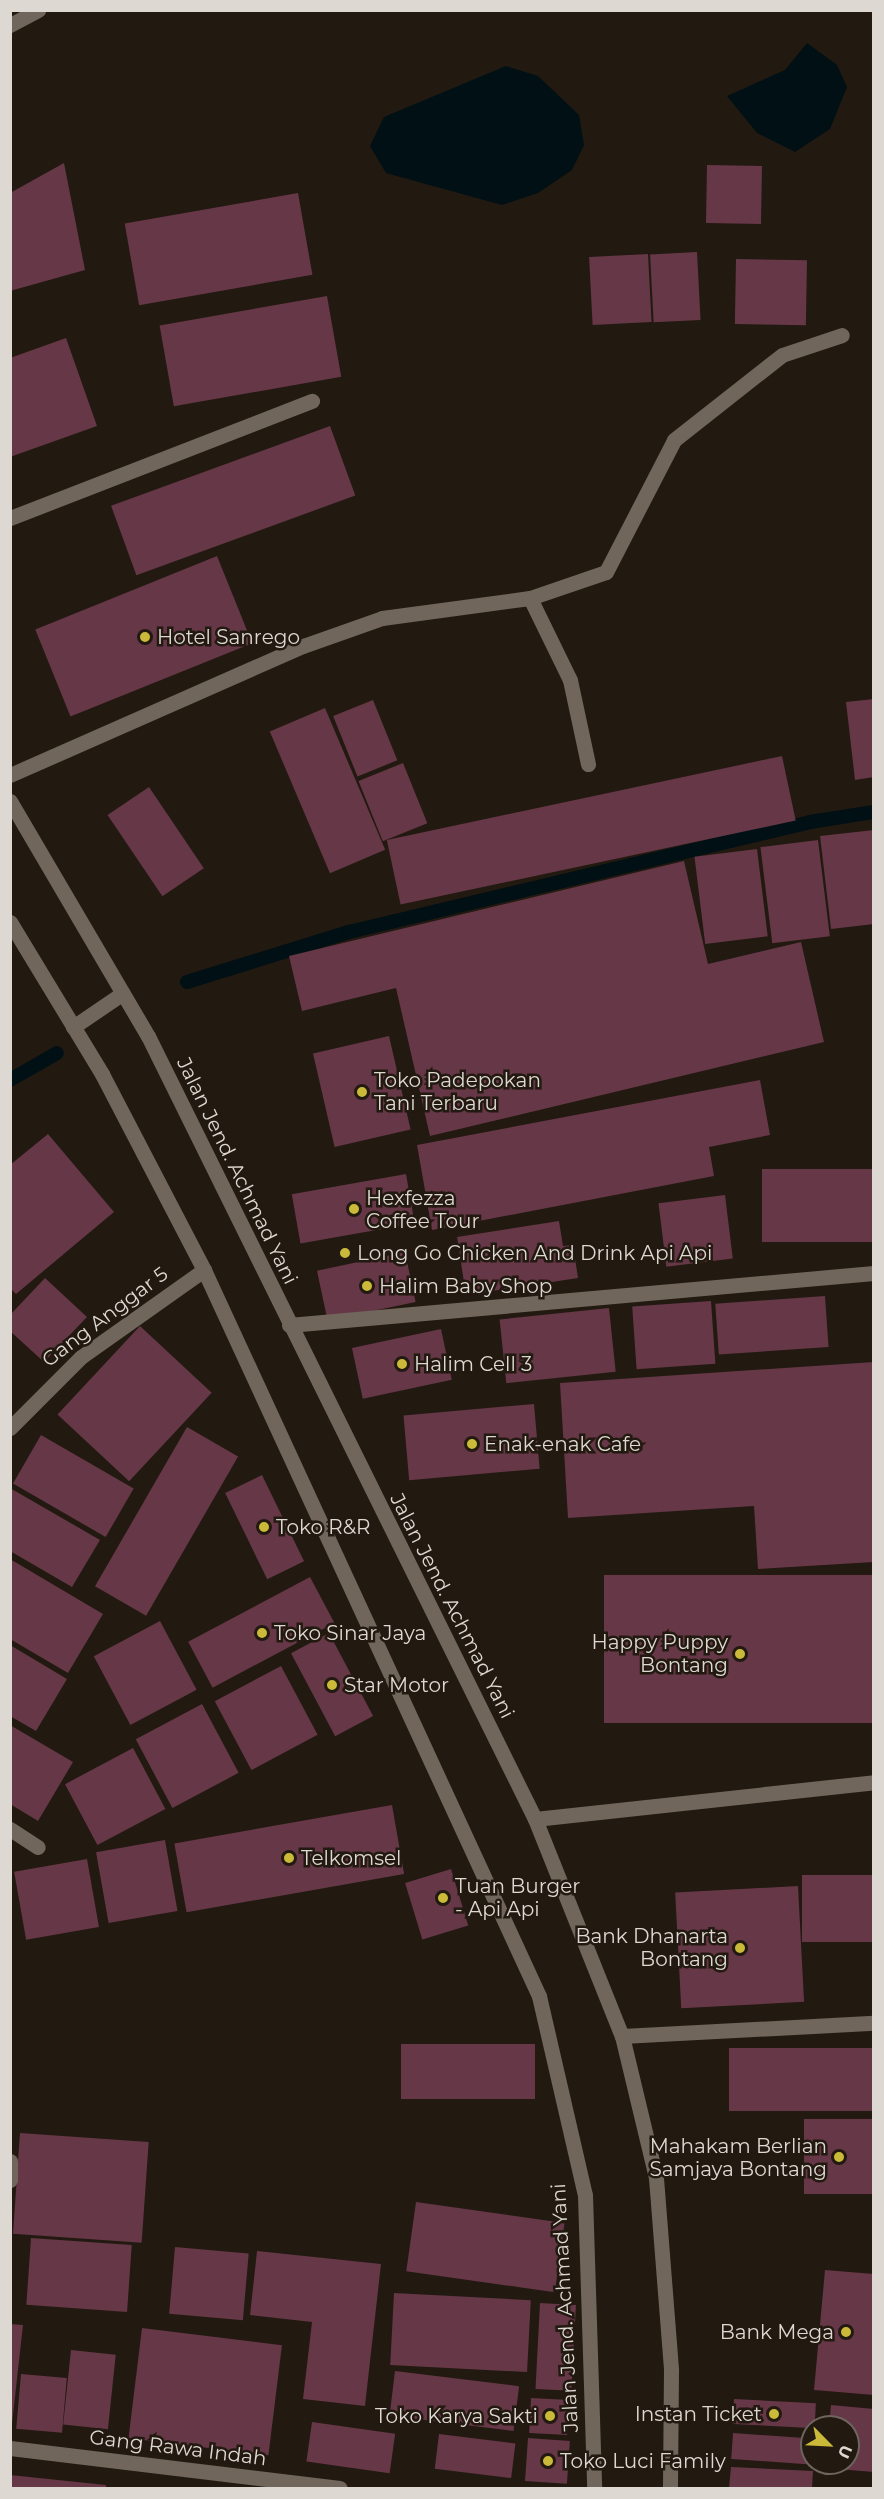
<!DOCTYPE html>
<html>
<head>
<meta charset="utf-8">
<style>
  body { margin:0 }
  #map { position:relative; width:884px; height:2499px; overflow:hidden; background:#221910; font-family:Montserrat,sans-serif }
  div>[style] { position:absolute }
  [style*='--x'] { left:calc(var(--x)*1px); top:calc(var(--y)*1px); width:calc(var(--w)*1px); rotate:calc(var(--a)*1deg) }
  .water>* { inset:0; background:#001014 }
  .stream>* { height:14px; margin:-7px; padding:0 7px; transform-origin:7px; border-radius:7px; background:#001014 }
  .building>* { inset:0; background:#653747; transform-origin:0 0 }
  .service>* { height:15px; margin:-7.5px; padding:0 7.5px; transform-origin:7.5px; border-radius:7.5px; background:#71665b }
  .minor>* { height:15px; margin:-7.5px; padding:0 7.5px; transform-origin:7.5px; border-radius:7.5px; background:#71665b }
  .tertiary>* { height:15px; margin:-7.5px; padding:0 7.5px; transform-origin:7.5px; border-radius:7.5px; background:#71665b }
  .dots>* { width:16px; height:16px; translate:-50% -50%; box-sizing:border-box; border:3px solid #221910; border-radius:50% }
  span { translate:-50% -50%; white-space:nowrap; text-align:center; line-height:1.15; -webkit-text-stroke:5px #221910; paint-order:stroke }
  .poi-label { font-size:20px; color:#ded8d2 }
  .left { translate:0 -50%; text-align:left }
  .right { translate:-100% -50%; text-align:right }
  .street-label { font-size:20px; color:#ded8d2 }
  .frame { position:absolute; inset:0; border:12px solid #ded8d2; pointer-events:none }
  .north { position:absolute; left:800px; top:2415px; width:60px; height:60px; box-sizing:border-box; background:#221910; border:2px solid #6d655e; border-radius:50%; rotate:114deg; font-size:16px; font-weight:700; line-height:24px; text-align:center; color:#ded8d2 }
  .north::after { content:''; display:block; margin:auto; width:21px; height:27px; background:#cbba39; clip-path:polygon(50% 0,100% 100%,50% 72%,0 100%) }
</style>
</head>
<body>
<div id="map">
  <div class="water">
    <div style="clip-path:polygon(807px 43px,837px 65px,847px 87px,830px 129px,795px 152px,757px 133px,727px 96px,785px 70px)"></div>
    <div style="clip-path:polygon(506px 66px,538px 76px,579px 115px,584px 145px,572px 170px,538px 193px,502px 205px,386px 173px,370px 146px,384px 117px)"></div>
  </div>
  <div class="stream">
    <div style="--x:187;--y:982;--w:170;--a:-17.2"></div>
    <div style="--x:349;--y:932;--w:474;--a:-13.4"></div>
    <div style="--x:810;--y:822;--w:65;--a:-8.9"></div>
    <div style="--x:10;--y:1080;--w:54;--a:-29.9"></div>
  </div>
  <div class="building">
    <div style="clip-path:polygon(64px 163px,85px 270px,10px 291px,10px 193px)"></div>
    <div style="left:707px;top:165px;width:55px;height:58px;rotate:1deg"></div>
    <div style="left:298px;top:193px;width:83px;height:176px;rotate:80deg"></div>
    <div style="left:697px;top:252px;width:68px;height:47px;rotate:87deg"></div>
    <div style="left:648px;top:254px;width:68px;height:59px;rotate:87deg"></div>
    <div style="left:736px;top:259px;width:71px;height:65px;rotate:1deg"></div>
    <div style="left:327px;top:296px;width:82px;height:170px;rotate:80deg"></div>
    <div style="clip-path:polygon(66px 338px,97px 426px,10px 457px,10px 358px)"></div>
    <div style="left:330px;top:426px;width:74px;height:233px;rotate:70deg"></div>
    <div style="left:217px;top:556px;width:94px;height:196px;rotate:68deg"></div>
    <div style="clip-path:polygon(874px 699px,874px 777px,855px 780px,846px 702px)"></div>
    <div style="left:373px;top:700px;width:65px;height:43px;rotate:68deg"></div>
    <div style="left:325px;top:708px;width:154px;height:60px;rotate:67deg"></div>
    <div style="left:782px;top:756px;width:66px;height:404px;rotate:78deg"></div>
    <div style="left:403px;top:763px;width:65px;height:48px;rotate:68deg"></div>
    <div style="left:149px;top:787px;width:98px;height:50px;rotate:56deg"></div>
    <div style="clip-path:polygon(874px 830px,874px 924px,831px 929px,820px 836px)"></div>
    <div style="left:818px;top:840px;width:97px;height:58px;rotate:83deg"></div>
    <div style="left:757px;top:849px;width:88px;height:63px;rotate:83deg"></div>
    <div style="clip-path:polygon(684px 861px,708px 964px,801px 942px,824px 1042px,430px 1136px,396px 988px,302px 1011px,289px 956px)"></div>
    <div style="left:389px;top:1036px;width:96px;height:78px;rotate:77deg"></div>
    <div style="clip-path:polygon(760px 1080px,770px 1135px,709px 1147px,714px 1176px,432px 1230px,417px 1145px)"></div>
    <div style="clip-path:polygon(48px 1134px,114px 1212px,16px 1294px,10px 1288px,10px 1165px)"></div>
    <div style="left:874px;top:1169px;width:73px;height:112px;rotate:90deg"></div>
    <div style="left:406px;top:1174px;width:50px;height:116px;rotate:80deg"></div>
    <div style="left:725px;top:1195px;width:64px;height:67px;rotate:83deg"></div>
    <div style="clip-path:polygon(559px 1221px,563px 1246px,573px 1245px,578px 1278px,466px 1295px,457px 1237px)"></div>
    <div style="left:405px;top:1252px;width:51px;height:90px;rotate:78deg"></div>
    <div style="clip-path:polygon(45px 1278px,87px 1317px,44px 1362px,10px 1331px,10px 1315px)"></div>
    <div style="left:825px;top:1296px;width:51px;height:110px;rotate:86deg"></div>
    <div style="left:711px;top:1301px;width:63px;height:79px;rotate:86deg"></div>
    <div style="left:609px;top:1308px;width:64px;height:110px;rotate:84deg"></div>
    <div style="left:140px;top:1326px;width:98px;height:121px;rotate:43deg"></div>
    <div style="left:441px;top:1329px;width:52px;height:91px;rotate:78deg"></div>
    <div style="clip-path:polygon(874px 1362px,874px 1562px,758px 1569px,754px 1506px,568px 1518px,560px 1383px)"></div>
    <div style="left:534px;top:1404px;width:65px;height:131px;rotate:85deg"></div>
    <div style="left:187px;top:1427px;width:59px;height:184px;rotate:30deg"></div>
    <div style="left:41px;top:1435px;width:107px;height:56px;rotate:30deg"></div>
    <div style="left:262px;top:1475px;width:96px;height:41px;rotate:64deg"></div>
    <div style="clip-path:polygon(10px 1488px,100px 1540px,72px 1587px,10px 1551px)"></div>
    <div style="clip-path:polygon(10px 1559px,103px 1614px,68px 1673px,10px 1639px)"></div>
    <div style="left:874px;top:1575px;width:148px;height:270px;rotate:90deg"></div>
    <div style="left:310px;top:1577px;width:52px;height:138px;rotate:62deg"></div>
    <div style="left:160px;top:1621px;width:78px;height:75px;rotate:62deg"></div>
    <div style="left:329px;top:1633px;width:94px;height:43px;rotate:62deg"></div>
    <div style="clip-path:polygon(10px 1645px,67px 1679px,36px 1731px,10px 1716px)"></div>
    <div style="left:281px;top:1666px;width:78px;height:75px;rotate:62deg"></div>
    <div style="left:202px;top:1704px;width:78px;height:75px;rotate:62deg"></div>
    <div style="clip-path:polygon(10px 1725px,73px 1762px,38px 1821px,10px 1804px)"></div>
    <div style="left:133px;top:1748px;width:69px;height:77px;rotate:62deg"></div>
    <div style="left:392px;top:1805px;width:70px;height:221px;rotate:80deg"></div>
    <div style="left:165px;top:1840px;width:72px;height:70px;rotate:80deg"></div>
    <div style="left:87px;top:1859px;width:69px;height:74px;rotate:80deg"></div>
    <div style="left:451px;top:1869px;width:59px;height:48px;rotate:73deg"></div>
    <div style="left:874px;top:1875px;width:67px;height:72px;rotate:90deg"></div>
    <div style="left:798px;top:1886px;width:116px;height:123px;rotate:87deg"></div>
    <div style="left:401px;top:2044px;width:134px;height:55px"></div>
    <div style="left:874px;top:2048px;width:63px;height:145px;rotate:90deg"></div>
    <div style="left:874px;top:2119px;width:75px;height:70px;rotate:90deg"></div>
    <div style="left:20px;top:2133px;width:129px;height:101px;rotate:4deg"></div>
    <div style="left:416px;top:2202px;width:150px;height:70px;rotate:8deg"></div>
    <div style="left:31px;top:2238px;width:101px;height:67px;rotate:4deg"></div>
    <div style="left:175px;top:2247px;width:74px;height:67px;rotate:5deg"></div>
    <div style="clip-path:polygon(257px 2251px,381px 2264px,365px 2406px,303px 2399px,312px 2322px,250px 2315px)"></div>
    <div style="clip-path:polygon(825px 2270px,874px 2274px,874px 2395px,814px 2390px)"></div>
    <div style="left:394px;top:2293px;width:137px;height:72px;rotate:3deg"></div>
    <div style="left:540px;top:2303px;width:36px;height:86px;rotate:3deg"></div>
    <div style="clip-path:polygon(10px 2324px,23px 2325px,12px 2424px,10px 2424px)"></div>
    <div style="left:142px;top:2328px;width:141px;height:111px;rotate:7deg"></div>
    <div style="left:71px;top:2350px;width:45px;height:75px;rotate:6deg"></div>
    <div style="left:395px;top:2371px;width:125px;height:45px;rotate:7deg"></div>
    <div style="left:21px;top:2374px;width:46px;height:55px;rotate:5deg"></div>
    <div style="left:531px;top:2398px;width:38px;height:35px;rotate:3deg"></div>
    <div style="left:734px;top:2399px;width:82px;height:25px;rotate:3deg"></div>
    <div style="clip-path:polygon(831px 2405px,874px 2409px,874px 2472px,825px 2468px,826px 2463px,848px 2463px,848px 2427px,829px 2427px)"></div>
    <div style="left:312px;top:2422px;width:84px;height:40px;rotate:8deg"></div>
    <div style="left:733px;top:2433px;width:79px;height:26px;rotate:4deg"></div>
    <div style="left:439px;top:2434px;width:77px;height:35px;rotate:7deg"></div>
    <div style="left:528px;top:2438px;width:42px;height:43px;rotate:4deg"></div>
    <div style="clip-path:polygon(731px 2467px,813px 2471px,812px 2488px,729px 2488px)"></div>
    <div style="clip-path:polygon(10px 2475px,106px 2485px,106px 2488px,10px 2488px)"></div>
  </div>
  <div class="service">
    <div style="--x:10;--y:518;--w:324;--a:-21.2"></div>
    <div style="--x:530;--y:598;--w:91;--a:64"></div>
    <div style="--x:570;--y:680;--w:86;--a:77.9"></div>
    <div style="--x:535;--y:1819;--w:341;--a:-6.2"></div>
  </div>
  <div class="minor">
    <div style="--x:10;--y:775;--w:320;--a:-23.8"></div>
    <div style="--x:303;--y:646;--w:84;--a:-19.5"></div>
    <div style="--x:382;--y:618;--w:149;--a:-7.7"></div>
    <div style="--x:530;--y:598;--w:80;--a:-18.9"></div>
    <div style="--x:606;--y:572;--w:148;--a:-62.7"></div>
    <div style="--x:674;--y:440;--w:137;--a:-38.2"></div>
    <div style="--x:782;--y:355;--w:63;--a:-18.4"></div>
    <div style="--x:289;--y:1325;--w:587;--a:-5.08"></div>
    <div style="--x:10;--y:1428;--w:100;--a:-45"></div>
    <div style="--x:81;--y:1357;--w:151;--a:-35.3"></div>
    <div style="--x:10;--y:1829;--w:33;--a:33"></div>
    <div style="--x:622;--y:2036;--w:252;--a:-3"></div>
    <div style="--x:10;--y:2161;--w:19;--a:90"></div>
    <div style="--x:10;--y:2448;--w:332;--a:6.9"></div>
  </div>
  <div class="tertiary">
    <div style="--x:10;--y:25;--w:32;--a:-28"></div>
    <div style="--x:10;--y:801;--w:273;--a:59.6"></div>
    <div style="--x:148;--y:1036;--w:873;--a:63.7"></div>
    <div style="--x:535;--y:1819;--w:234;--a:68.2"></div>
    <div style="--x:622;--y:2036;--w:146;--a:76.5"></div>
    <div style="--x:656;--y:2178;--w:193;--a:85.5"></div>
    <div style="--x:671;--y:2370;--w:118;--a:90.5"></div>
    <div style="--x:10;--y:922;--w:178;--a:58.8"></div>
    <div style="--x:102;--y:1074;--w:221;--a:62.5"></div>
    <div style="--x:204;--y:1270;--w:800;--a:65.23"></div>
    <div style="--x:539;--y:1996;--w:204;--a:77"></div>
    <div style="--x:585;--y:2195;--w:293;--a:88.2"></div>
    <div style="--x:73;--y:1027;--w:60;--a:-34.2"></div>
  </div>
  <div class="dots">
    <div style="left:145px;top:637px;background:#cbba39"></div>
    <div style="left:362px;top:1092px;background:#cbba39"></div>
    <div style="left:354px;top:1209px;background:#cbba39"></div>
    <div style="left:345px;top:1253px;background:#cbba39"></div>
    <div style="left:367px;top:1286px;background:#cbba39"></div>
    <div style="left:402px;top:1364px;background:#cbba39"></div>
    <div style="left:472px;top:1444px;background:#cbba39"></div>
    <div style="left:264px;top:1527px;background:#cbba39"></div>
    <div style="left:262px;top:1633px;background:#cbba39"></div>
    <div style="left:740px;top:1654px;background:#cbba39"></div>
    <div style="left:332px;top:1685px;background:#cbba39"></div>
    <div style="left:289px;top:1858px;background:#cbba39"></div>
    <div style="left:443px;top:1898px;background:#cbba39"></div>
    <div style="left:740px;top:1948px;background:#cbba39"></div>
    <div style="left:839px;top:2157px;background:#cbba39"></div>
    <div style="left:846px;top:2332px;background:#cbba39"></div>
    <div style="left:774px;top:2414px;background:#cbba39"></div>
    <div style="left:550px;top:2416px;background:#cbba39"></div>
    <div style="left:548px;top:2461px;background:#cbba39"></div>
  </div>
  <div class="poi-label">
    <span class="left" style="left:157px;top:637px">Hotel Sanrego</span>
    <span class="left" style="left:374px;top:1092px">Toko Padepokan<br>Tani Terbaru</span>
    <span class="left" style="left:366px;top:1210px">Hexfezza<br>Coffee Tour</span>
    <span class="left" style="left:357px;top:1253px">Long Go Chicken And Drink Api Api</span>
    <span class="left" style="left:379px;top:1286px">Halim Baby Shop</span>
    <span class="left" style="left:414px;top:1364px">Halim Cell 3</span>
    <span class="left" style="left:484px;top:1444px">Enak-enak Cafe</span>
    <span class="left" style="left:276px;top:1527px">Toko R&amp;R</span>
    <span class="left" style="left:274px;top:1633px">Toko Sinar Jaya</span>
    <span class="right" style="left:728px;top:1654px">Happy Puppy<br>Bontang</span>
    <span class="left" style="left:344px;top:1685px">Star Motor</span>
    <span class="left" style="left:301px;top:1858px">Telkomsel</span>
    <span class="left" style="left:455px;top:1898px">Tuan Burger<br>- Api Api</span>
    <span class="right" style="left:728px;top:1948px">Bank Dhanarta<br>Bontang</span>
    <span class="right" style="left:827px;top:2158px">Mahakam Berlian<br>Samjaya Bontang</span>
    <span class="right" style="left:834px;top:2332px">Bank Mega</span>
    <span class="right" style="left:762px;top:2414px">Instan Ticket</span>
    <span class="right" style="left:538px;top:2416px">Toko Karya Sakti</span>
    <span class="left" style="left:560px;top:2461px">Toko Luci Family</span>
  </div>
  <div class="street-label">
    <span style="left:237px;top:1171px;rotate:64deg">Jalan Jend. Achmad Yani</span>
    <span style="left:105px;top:1317px;rotate:-37deg">Gang Anggar 5</span>
    <span style="left:452px;top:1606px;rotate:63deg">Jalan Jend. Achmad Yani</span>
    <span style="left:565px;top:2308px;rotate:-93deg">Jalan Jend. Achmad Yani</span>
    <span style="left:178px;top:2448px;rotate:7deg">Gang Rawa Indah</span>
  </div>
  <div class="frame"></div>
  <div class="north">U</div>
</div>
</body>
</html>
